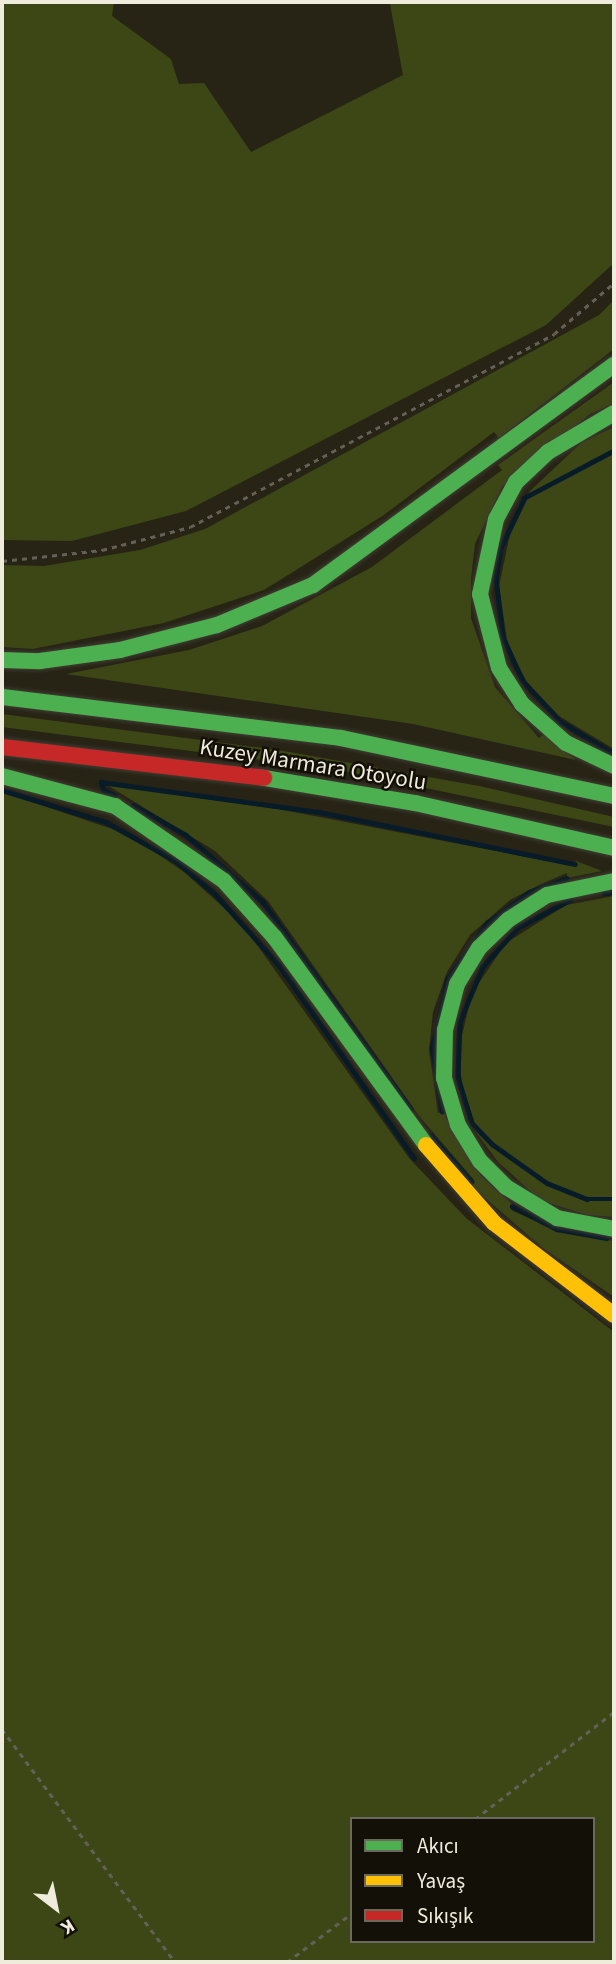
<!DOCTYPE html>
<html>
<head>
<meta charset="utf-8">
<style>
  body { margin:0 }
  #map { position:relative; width:616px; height:1964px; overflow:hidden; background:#272416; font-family:"Source Sans 3",sans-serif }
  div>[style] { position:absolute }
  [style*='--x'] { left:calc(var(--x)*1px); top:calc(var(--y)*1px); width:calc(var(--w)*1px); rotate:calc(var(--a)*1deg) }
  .green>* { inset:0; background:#3d4715 }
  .stream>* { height:4.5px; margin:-2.25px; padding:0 2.25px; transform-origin:2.25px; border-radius:2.25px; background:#071c28 }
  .path>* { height:2.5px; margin-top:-1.25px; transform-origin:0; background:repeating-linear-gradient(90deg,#626057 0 5px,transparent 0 10px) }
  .roads { filter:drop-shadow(0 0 2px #403d33) drop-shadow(0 0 2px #403d33) }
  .fast>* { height:16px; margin:-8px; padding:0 8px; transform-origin:8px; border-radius:8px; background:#4caf50 }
  .slow>* { height:16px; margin:-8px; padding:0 8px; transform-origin:8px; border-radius:8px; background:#ffc107 }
  .jam>* { height:16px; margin:-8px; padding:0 8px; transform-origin:8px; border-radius:8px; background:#c62828 }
  span { translate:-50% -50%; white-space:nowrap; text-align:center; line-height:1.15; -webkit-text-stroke:5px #131107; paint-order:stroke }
  .street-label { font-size:23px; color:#efecdd }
  .frame { position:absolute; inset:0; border:4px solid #efecdd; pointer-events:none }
  .legend { position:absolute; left:350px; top:1817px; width:245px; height:126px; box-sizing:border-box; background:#131107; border:2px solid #6b695d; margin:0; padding:9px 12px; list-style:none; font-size:21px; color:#efecdd }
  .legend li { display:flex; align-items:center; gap:14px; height:35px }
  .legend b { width:35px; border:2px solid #6b695d }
  .north { position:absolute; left:21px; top:1873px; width:70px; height:70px; -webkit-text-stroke:5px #131107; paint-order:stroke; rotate:148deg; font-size:19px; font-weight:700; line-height:28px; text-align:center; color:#efecdd }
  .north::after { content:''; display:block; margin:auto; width:24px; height:32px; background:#efecdd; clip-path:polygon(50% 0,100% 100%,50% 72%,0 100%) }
</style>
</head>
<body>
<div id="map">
  <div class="green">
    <div style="clip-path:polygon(2px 2px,114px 2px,112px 16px,171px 59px,179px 84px,204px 83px,251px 152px,403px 75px,390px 4px,614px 2px,614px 263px,546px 325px,186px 511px,72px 541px,2px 540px)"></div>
    <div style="clip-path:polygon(614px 300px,614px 349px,499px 438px,494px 432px,384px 515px,264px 590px,164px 623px,33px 649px,2px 647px,2px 565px,44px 566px,140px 550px,205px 529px,599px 315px)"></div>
    <div style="clip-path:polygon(614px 382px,614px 403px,590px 414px,502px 487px,475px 544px,471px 579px,471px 618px,495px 687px,539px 738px,544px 734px,576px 760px,413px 724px,66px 674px,189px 650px,262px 626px,372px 567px,502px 470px,498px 465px)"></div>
    <div style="clip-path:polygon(614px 427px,614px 749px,559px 716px,527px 682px,508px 647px,499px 586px,511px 529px,530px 491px,582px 442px)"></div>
    <div style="clip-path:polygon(2px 714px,278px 750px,479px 786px,614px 817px,614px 827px,334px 769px,2px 727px)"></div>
    <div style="clip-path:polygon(107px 785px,278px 809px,573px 866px,576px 861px,602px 871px,567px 878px,567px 873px,539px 885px,510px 900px,470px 935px,447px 972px,433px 1012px,429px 1050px,438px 1113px,443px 1112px,481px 1176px,512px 1204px,511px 1210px,558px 1231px,614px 1241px,614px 1297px,543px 1248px,469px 1184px,474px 1180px,419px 1116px,268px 901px,215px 851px)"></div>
    <div style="clip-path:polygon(evenodd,2px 792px,130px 835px,184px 872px,242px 924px,409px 1158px,466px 1218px,614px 1332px,614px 1962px,2px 1962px,2px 792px,352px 1819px,593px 1819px,593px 1941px,352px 1941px,352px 1819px)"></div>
    <div style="clip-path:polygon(614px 896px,614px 1217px,587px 1215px,540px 1200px,498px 1162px,470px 1124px,474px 1121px,462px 1087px,459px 1048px,472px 993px,506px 943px,566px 905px)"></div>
  </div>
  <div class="stream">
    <div style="--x:614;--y:451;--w:101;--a:152.2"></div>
    <div style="--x:525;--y:498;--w:55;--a:115.6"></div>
    <div style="--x:501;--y:548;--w:30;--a:99"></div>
    <div style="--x:496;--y:578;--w:59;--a:83.2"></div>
    <div style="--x:503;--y:637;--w:48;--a:65.6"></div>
    <div style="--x:523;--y:681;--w:56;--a:47.2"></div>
    <div style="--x:561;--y:722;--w:62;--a:31.1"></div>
    <div style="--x:2;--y:790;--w:109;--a:17.1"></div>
    <div style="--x:106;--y:822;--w:80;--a:29.1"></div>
    <div style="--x:176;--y:861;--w:51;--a:40.2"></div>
    <div style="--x:215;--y:894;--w:96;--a:48"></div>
    <div style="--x:279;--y:965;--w:236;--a:55"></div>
    <div style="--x:115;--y:796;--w:13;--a:-153"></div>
    <div style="--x:103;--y:790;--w:8;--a:-104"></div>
    <div style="--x:101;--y:782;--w:220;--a:7.8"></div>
    <div style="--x:319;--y:812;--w:261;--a:11.5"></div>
    <div style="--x:133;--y:805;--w:61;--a:29.5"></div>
    <div style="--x:186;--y:835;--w:102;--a:41"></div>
    <div style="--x:263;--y:902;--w:254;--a:54.4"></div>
    <div style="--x:604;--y:893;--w:10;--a:-6"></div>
    <div style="--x:571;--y:900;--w:60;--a:152.2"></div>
    <div style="--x:518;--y:928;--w:52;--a:131.9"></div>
    <div style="--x:483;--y:967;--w:60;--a:112.7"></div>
    <div style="--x:460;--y:1022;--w:55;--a:92.1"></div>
    <div style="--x:458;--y:1077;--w:48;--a:73.1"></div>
    <div style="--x:472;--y:1123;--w:29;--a:46"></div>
    <div style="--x:492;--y:1144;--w:67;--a:35.3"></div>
    <div style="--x:547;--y:1183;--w:43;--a:21.8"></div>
    <div style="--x:587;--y:1199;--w:27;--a:0"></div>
    <div style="--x:442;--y:1112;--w:65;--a:-98.9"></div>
    <div style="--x:432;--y:1048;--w:71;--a:-77.7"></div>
    <div style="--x:447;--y:979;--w:69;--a:-54.5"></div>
    <div style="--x:487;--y:923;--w:52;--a:-36.4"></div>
    <div style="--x:529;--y:892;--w:40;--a:-20.2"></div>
    <div style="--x:431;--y:1135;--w:62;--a:48.9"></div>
    <div style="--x:512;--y:1206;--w:51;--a:27.1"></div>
    <div style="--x:557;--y:1229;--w:50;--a:10.4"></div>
  </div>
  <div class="path">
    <div style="--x:2;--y:561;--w:101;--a:-6.3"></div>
    <div style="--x:102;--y:550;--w:91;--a:-14.6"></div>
    <div style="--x:190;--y:527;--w:412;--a:-27.9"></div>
    <div style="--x:554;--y:334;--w:79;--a:-40.4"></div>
    <div style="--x:2;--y:1729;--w:290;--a:53.4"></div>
    <div style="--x:475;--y:1819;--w:175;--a:-37.6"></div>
    <div style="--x:287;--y:1962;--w:81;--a:-37"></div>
  </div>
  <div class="roads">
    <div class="fast">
      <div style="--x:614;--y:413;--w:77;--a:149.4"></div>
      <div style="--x:548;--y:452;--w:44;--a:136.8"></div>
      <div style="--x:516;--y:482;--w:42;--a:118.4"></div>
      <div style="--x:496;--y:519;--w:77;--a:102"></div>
      <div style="--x:480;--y:594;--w:76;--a:75.6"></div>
      <div style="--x:499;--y:668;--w:43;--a:57.4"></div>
      <div style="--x:522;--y:704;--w:59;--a:41.6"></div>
      <div style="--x:566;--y:743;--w:53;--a:25.6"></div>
      <div style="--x:2;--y:660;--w:38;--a:2"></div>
      <div style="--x:40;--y:661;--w:81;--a:-7.8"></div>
      <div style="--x:120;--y:650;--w:100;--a:-14.5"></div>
      <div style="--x:217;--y:625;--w:104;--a:-22.6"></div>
      <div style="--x:313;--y:585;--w:373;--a:-36.2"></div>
      <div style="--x:2;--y:697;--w:341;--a:6.9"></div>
      <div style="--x:341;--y:738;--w:279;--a:12"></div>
      <div style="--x:2;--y:776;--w:117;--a:14.9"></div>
      <div style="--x:115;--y:806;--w:132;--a:34.5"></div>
      <div style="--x:224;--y:881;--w:76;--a:48.2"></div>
      <div style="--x:275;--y:938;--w:256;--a:53.9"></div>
      <div style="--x:264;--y:778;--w:153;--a:9.4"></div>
      <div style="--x:415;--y:803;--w:204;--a:12.7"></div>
      <div style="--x:614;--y:881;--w:68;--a:168.2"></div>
      <div style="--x:547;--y:895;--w:46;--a:147.3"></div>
      <div style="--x:508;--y:920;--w:40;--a:136"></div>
      <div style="--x:479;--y:948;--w:42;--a:121.4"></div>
      <div style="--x:457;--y:984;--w:48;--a:104.6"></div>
      <div style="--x:445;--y:1030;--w:48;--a:91.2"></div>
      <div style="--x:444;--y:1078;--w:49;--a:73.4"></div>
      <div style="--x:458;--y:1125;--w:42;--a:58.6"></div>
      <div style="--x:480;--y:1161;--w:37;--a:45"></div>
      <div style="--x:506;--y:1187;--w:60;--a:31.3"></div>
      <div style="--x:557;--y:1218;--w:58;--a:10.9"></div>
    </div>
    <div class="slow">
      <div style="--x:426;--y:1145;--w:103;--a:48.9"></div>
      <div style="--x:494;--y:1223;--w:151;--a:37.5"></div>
    </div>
    <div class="jam">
      <div style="--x:2;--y:747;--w:264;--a:6.7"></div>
    </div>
  </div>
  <div class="street-label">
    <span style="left:313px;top:765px;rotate:9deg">Kuzey Marmara Otoyolu</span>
  </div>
  <div class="frame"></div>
  <ul class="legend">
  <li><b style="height:9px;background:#4caf50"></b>Akıcı</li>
  <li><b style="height:9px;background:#ffc107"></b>Yavaş</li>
  <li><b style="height:9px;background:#c62828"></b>Sıkışık</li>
  </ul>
  <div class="north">K</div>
</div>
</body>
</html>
